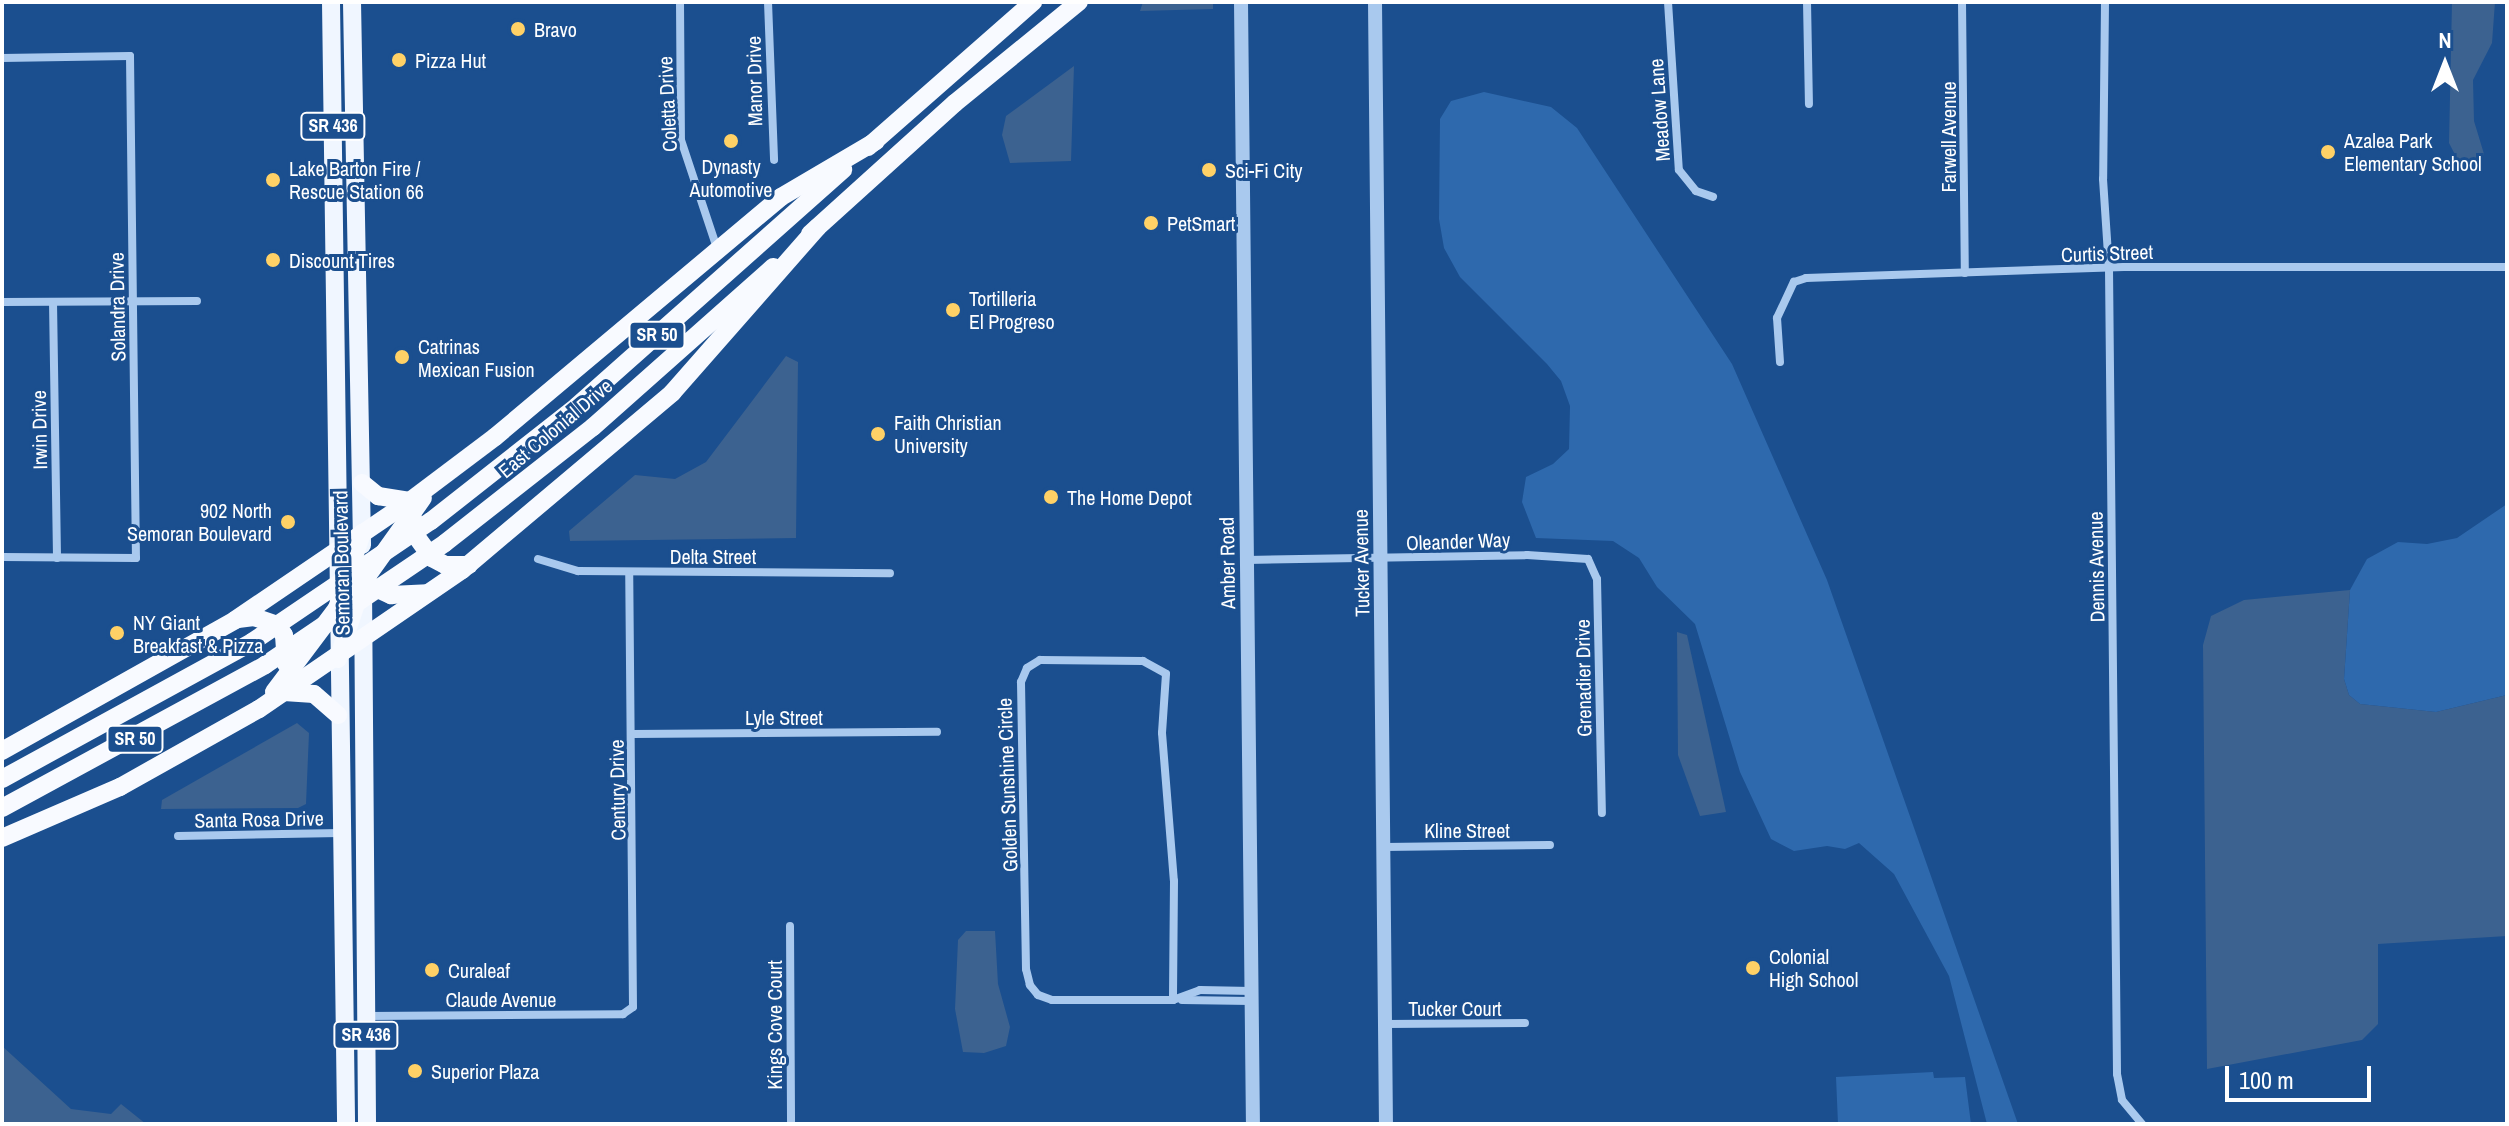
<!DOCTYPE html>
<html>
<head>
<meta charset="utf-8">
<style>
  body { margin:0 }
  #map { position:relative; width:2509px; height:1126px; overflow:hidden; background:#1b4f8f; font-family:"Archivo Narrow",sans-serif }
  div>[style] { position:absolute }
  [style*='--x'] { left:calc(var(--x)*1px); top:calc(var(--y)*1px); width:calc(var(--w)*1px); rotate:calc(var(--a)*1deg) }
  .green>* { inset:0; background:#2e69ad }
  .water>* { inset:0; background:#3c6290 }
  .minor>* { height:8px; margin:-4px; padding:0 4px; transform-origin:4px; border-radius:4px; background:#a9c9ee }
  .tertiary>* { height:14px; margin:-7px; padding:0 7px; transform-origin:7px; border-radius:7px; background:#a9c9ee }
  .primary>* { height:18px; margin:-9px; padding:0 9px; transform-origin:9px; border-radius:9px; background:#f0f6ff }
  .trunk>* { height:18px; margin:-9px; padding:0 9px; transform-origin:9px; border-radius:9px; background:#f8faff }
  .trunk-bridge>* { height:18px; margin:-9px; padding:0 9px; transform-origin:9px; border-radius:9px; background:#f8faff }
  .dots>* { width:22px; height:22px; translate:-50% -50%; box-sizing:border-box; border:4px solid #1b4f8f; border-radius:50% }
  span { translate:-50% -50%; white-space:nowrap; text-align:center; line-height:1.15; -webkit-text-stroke:6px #1b4f8f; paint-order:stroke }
  .shield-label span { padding:2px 6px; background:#1b4f8f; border:2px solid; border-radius:6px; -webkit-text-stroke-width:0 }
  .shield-label { font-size:18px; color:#fff; font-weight:700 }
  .poi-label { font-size:20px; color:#fff }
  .left { translate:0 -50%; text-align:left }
  .right { translate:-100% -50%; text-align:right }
  .street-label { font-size:20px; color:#fff }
  .frame { position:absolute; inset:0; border:4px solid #fff; pointer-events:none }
  .north { position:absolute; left:2405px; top:24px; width:80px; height:80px; -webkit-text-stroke:6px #1b4f8f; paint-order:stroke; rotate:0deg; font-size:22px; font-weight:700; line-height:32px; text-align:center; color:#fff }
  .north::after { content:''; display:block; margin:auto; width:28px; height:36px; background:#fff; clip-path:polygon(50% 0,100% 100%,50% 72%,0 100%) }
  .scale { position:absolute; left:2225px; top:1066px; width:146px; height:36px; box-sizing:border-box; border:4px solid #fff; border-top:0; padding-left:10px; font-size:24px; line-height:28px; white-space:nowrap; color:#fff; -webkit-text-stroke:6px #1b4f8f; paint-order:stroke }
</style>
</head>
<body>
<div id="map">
  <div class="green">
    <div style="clip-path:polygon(1484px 92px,1551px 107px,1577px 128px,1732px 364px,1827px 580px,2018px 1124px,1987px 1124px,1949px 976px,1894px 874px,1859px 843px,1845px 849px,1827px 846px,1794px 851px,1771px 839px,1740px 772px,1695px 624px,1657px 587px,1639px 558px,1613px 541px,1536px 538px,1522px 502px,1526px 477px,1553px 464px,1569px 449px,1570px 406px,1561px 381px,1547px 364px,1460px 277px,1444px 248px,1439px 219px,1440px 119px,1451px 101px)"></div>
    <div style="clip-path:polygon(2507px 504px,2507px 695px,2436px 712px,2360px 704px,2349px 695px,2344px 679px,2350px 590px,2367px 559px,2398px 542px,2427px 544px,2457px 538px)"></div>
    <div style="clip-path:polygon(1933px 1072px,1934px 1078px,1965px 1077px,1971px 1124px,1838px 1124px,1836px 1077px)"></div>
  </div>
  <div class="water">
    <div style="clip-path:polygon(1143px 2px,1213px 2px,1213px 9px,1140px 11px)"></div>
    <div style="clip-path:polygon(2452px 2px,2495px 2px,2492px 43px,2473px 80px,2474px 121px,2484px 154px,2477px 168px,2462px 168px,2449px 143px)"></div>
    <div style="clip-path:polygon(1074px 66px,1071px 161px,1010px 163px,1002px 135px,1006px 116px)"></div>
    <div style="clip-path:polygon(786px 356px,798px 362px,796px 538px,570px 541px,569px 531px,635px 475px,675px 479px,706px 462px)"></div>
    <div style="clip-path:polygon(2350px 590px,2344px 679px,2349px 695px,2360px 704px,2436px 712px,2507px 695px,2507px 936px,2378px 944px,2378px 1024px,2362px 1040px,2207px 1069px,2203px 645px,2211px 616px,2244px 600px)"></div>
    <div style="clip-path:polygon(1677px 632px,1687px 635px,1726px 812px,1700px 816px,1678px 755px)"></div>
    <div style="clip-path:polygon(297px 723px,309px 733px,306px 804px,298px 808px,161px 809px,162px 800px)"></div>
    <div style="clip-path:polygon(966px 931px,995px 931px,998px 984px,1010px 1027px,1006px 1046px,984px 1053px,963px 1052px,955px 1009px,958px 940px)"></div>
    <div style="clip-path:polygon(2px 1046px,71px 1109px,111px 1114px,121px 1104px,146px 1124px,2px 1124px)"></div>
  </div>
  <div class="minor">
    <div style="--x:680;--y:2;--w:138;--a:89.6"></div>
    <div style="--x:681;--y:140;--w:114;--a:71.6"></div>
    <div style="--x:768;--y:2;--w:158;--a:87.8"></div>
    <div style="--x:1668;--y:2;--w:168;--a:86.3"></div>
    <div style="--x:1679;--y:170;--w:27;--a:51"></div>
    <div style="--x:1696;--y:191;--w:18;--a:19"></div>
    <div style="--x:1807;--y:2;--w:102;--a:88.9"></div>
    <div style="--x:1962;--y:2;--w:271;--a:89.4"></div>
    <div style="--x:2105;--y:2;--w:177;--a:90.6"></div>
    <div style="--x:2103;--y:179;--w:90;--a:86.2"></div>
    <div style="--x:2109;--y:269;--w:805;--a:89.43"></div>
    <div style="--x:2117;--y:1074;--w:26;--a:79"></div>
    <div style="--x:2122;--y:1100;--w:31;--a:50"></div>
    <div style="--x:2;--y:58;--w:128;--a:-0.9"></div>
    <div style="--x:130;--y:56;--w:502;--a:89.32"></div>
    <div style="--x:136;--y:558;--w:134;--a:-179.6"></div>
    <div style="--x:2;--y:302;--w:195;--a:-0.3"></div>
    <div style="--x:53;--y:302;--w:256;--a:89.1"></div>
    <div style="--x:1780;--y:362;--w:44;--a:-93.9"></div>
    <div style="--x:1777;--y:318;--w:40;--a:-65"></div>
    <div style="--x:1794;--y:282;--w:13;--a:-18"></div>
    <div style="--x:1806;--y:278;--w:318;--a:-2"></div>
    <div style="--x:2124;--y:267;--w:383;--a:0"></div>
    <div style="--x:538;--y:559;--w:42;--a:16.7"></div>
    <div style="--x:578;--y:571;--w:312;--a:0.4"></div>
    <div style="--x:1247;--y:560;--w:280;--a:-1"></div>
    <div style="--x:1527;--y:555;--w:61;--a:3.8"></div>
    <div style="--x:1588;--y:559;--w:22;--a:66"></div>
    <div style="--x:1597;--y:579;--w:234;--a:88.8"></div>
    <div style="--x:1040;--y:660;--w:103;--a:0.6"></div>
    <div style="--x:1143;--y:661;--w:26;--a:29"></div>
    <div style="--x:1166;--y:674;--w:59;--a:93.9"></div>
    <div style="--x:1162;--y:733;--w:148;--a:85.4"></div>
    <div style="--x:1174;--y:881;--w:119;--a:90.5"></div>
    <div style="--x:1173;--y:1000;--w:121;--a:180"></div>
    <div style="--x:1052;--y:1000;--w:15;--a:-160"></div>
    <div style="--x:1038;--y:995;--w:13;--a:-129"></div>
    <div style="--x:1030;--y:985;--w:16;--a:-104"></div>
    <div style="--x:1026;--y:969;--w:287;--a:-91"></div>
    <div style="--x:1021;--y:682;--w:15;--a:-67"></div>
    <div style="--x:1027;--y:668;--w:15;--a:-32"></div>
    <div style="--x:632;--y:734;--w:305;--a:-0.4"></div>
    <div style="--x:178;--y:836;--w:162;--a:-1.1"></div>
    <div style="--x:1384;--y:847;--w:166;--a:-0.7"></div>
    <div style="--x:790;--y:926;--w:198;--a:89.7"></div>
    <div style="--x:1173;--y:1000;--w:29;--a:-20"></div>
    <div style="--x:1200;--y:990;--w:51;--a:1.1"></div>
    <div style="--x:1182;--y:1000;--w:69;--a:0.8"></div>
    <div style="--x:367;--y:1016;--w:256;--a:-0.4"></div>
    <div style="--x:623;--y:1014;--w:12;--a:-35"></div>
    <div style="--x:633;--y:1007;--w:435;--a:-90.5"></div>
    <div style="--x:1386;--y:1024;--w:139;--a:-0.4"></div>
  </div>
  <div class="tertiary">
    <div style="--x:1241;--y:2;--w:1122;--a:89.39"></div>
    <div style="--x:1375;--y:2;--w:1122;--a:89.44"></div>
  </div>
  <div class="primary">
    <div style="--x:331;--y:2;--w:1122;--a:89.23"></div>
    <div style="--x:352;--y:2;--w:543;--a:88.94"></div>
    <div style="--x:363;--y:587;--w:537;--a:89.57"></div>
  </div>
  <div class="trunk">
    <div style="--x:868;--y:147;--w:220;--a:-41.3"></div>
    <div style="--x:810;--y:234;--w:195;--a:-42.1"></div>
    <div style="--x:955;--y:103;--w:160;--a:-39.2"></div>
    <div style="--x:362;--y:483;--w:21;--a:39"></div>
    <div style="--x:378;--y:496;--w:32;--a:9"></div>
    <div style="--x:413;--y:518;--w:18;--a:81"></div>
    <div style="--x:416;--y:536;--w:27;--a:54"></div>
    <div style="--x:432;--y:558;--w:15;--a:28"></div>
    <div style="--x:445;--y:565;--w:24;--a:0"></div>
    <div style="--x:431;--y:521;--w:186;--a:-38.2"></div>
    <div style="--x:577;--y:406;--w:356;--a:-41.6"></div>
    <div style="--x:445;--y:543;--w:188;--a:-38.1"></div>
    <div style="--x:593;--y:427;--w:241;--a:-41.6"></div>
    <div style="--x:365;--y:583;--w:29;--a:25"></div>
    <div style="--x:391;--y:595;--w:36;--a:-3"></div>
    <div style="--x:238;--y:619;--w:16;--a:-7"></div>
    <div style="--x:254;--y:617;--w:24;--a:19"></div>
    <div style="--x:277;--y:625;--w:12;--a:55"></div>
    <div style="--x:284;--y:635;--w:29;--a:86"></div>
    <div style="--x:338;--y:659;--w:81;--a:-72"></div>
    <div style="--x:363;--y:582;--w:103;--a:-54.5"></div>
    <div style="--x:274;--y:692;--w:105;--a:-53.1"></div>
    <div style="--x:337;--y:608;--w:79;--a:-71.6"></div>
    <div style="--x:284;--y:692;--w:30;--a:4"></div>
    <div style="--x:314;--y:694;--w:32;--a:41"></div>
    <div style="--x:2;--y:751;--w:267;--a:-29.3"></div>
    <div style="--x:235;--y:620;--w:212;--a:-34.2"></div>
    <div style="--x:410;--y:501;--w:106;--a:-37"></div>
    <div style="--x:495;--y:437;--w:373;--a:-40"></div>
    <div style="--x:781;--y:197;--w:110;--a:-30.5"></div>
    <div style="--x:2;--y:779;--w:285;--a:-28.7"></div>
    <div style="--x:2;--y:808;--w:299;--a:-28.5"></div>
    <div style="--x:2;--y:838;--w:129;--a:-23.4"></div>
    <div style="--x:120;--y:787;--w:159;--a:-29.3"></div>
    <div style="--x:259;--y:709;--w:246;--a:-34.4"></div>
    <div style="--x:462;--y:570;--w:275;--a:-40.1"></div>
    <div style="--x:672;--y:393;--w:221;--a:-48.7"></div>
  </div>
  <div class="trunk-bridge">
    <div style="--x:252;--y:642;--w:216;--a:-34.1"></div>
    <div style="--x:265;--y:665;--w:217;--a:-34.1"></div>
  </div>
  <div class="dots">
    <div style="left:518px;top:29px;background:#ffd166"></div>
    <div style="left:399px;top:60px;background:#ffd166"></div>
    <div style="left:731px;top:141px;background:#ffd166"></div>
    <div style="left:2328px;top:152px;background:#ffd166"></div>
    <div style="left:1209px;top:170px;background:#ffd166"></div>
    <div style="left:273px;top:180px;background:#ffd166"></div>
    <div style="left:1151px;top:223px;background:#ffd166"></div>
    <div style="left:273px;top:260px;background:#ffd166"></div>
    <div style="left:953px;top:310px;background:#ffd166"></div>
    <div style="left:402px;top:357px;background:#ffd166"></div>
    <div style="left:878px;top:434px;background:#ffd166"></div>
    <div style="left:1051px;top:497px;background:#ffd166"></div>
    <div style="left:288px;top:522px;background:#ffd166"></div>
    <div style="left:117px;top:633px;background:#ffd166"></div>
    <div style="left:1753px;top:968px;background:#ffd166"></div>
    <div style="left:432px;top:970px;background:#ffd166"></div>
    <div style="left:415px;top:1071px;background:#ffd166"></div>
  </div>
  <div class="shield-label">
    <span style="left:333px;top:126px">SR 436</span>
    <span style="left:657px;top:335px">SR 50</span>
    <span style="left:135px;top:739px">SR 50</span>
    <span style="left:366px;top:1035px">SR 436</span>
  </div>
  <div class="poi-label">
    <span class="left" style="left:534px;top:29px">Bravo</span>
    <span class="left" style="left:415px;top:60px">Pizza Hut</span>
    <span class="left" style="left:2344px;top:152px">Azalea Park<br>Elementary School</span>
    <span style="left:731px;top:178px">Dynasty<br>Automotive</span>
    <span class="left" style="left:289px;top:180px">Lake Barton Fire /<br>Rescue Station 66</span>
    <span class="left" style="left:1225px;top:170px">Sci-Fi City</span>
    <span class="left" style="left:1167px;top:223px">PetSmart</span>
    <span class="left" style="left:289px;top:260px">Discount Tires</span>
    <span class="left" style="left:969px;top:310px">Tortilleria<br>El Progreso</span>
    <span class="left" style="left:418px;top:358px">Catrinas<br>Mexican Fusion</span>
    <span class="left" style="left:894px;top:434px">Faith Christian<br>University</span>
    <span class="left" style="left:1067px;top:497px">The Home Depot</span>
    <span class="right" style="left:272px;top:522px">902 North<br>Semoran Boulevard</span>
    <span class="left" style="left:133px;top:634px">NY Giant<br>Breakfast &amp; Pizza</span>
    <span class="left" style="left:1769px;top:968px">Colonial<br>High School</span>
    <span class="left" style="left:448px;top:970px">Curaleaf</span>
    <span class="left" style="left:431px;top:1071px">Superior Plaza</span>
  </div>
  <div class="street-label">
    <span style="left:754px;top:81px;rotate:-91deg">Manor Drive</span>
    <span style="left:667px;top:104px;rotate:-93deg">Coletta Drive</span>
    <span style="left:1659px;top:110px;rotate:-94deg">Meadow Lane</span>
    <span style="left:1948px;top:137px;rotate:-90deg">Farwell Avenue</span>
    <span style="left:2107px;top:253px;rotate:-2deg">Curtis Street</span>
    <span style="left:117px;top:307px;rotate:-91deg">Solandra Drive</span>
    <span style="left:555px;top:428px;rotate:-40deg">East Colonial Drive</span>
    <span style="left:39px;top:430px;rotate:-91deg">Irwin Drive</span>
    <span style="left:1458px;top:541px;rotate:-2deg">Oleander Way</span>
    <span style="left:713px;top:556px">Delta Street</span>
    <span style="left:341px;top:563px;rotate:-91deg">Semoran Boulevard</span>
    <span style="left:1227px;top:563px;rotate:-91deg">Amber Road</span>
    <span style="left:1361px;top:563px;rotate:-91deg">Tucker Avenue</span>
    <span style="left:2096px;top:567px;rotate:-91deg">Dennis Avenue</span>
    <span style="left:1583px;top:678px;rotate:-91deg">Grenadier Drive</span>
    <span style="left:784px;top:717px">Lyle Street</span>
    <span style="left:1007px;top:785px;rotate:-92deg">Golden Sunshine Circle</span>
    <span style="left:617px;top:790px;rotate:-91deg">Century Drive</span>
    <span style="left:259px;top:819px;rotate:-1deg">Santa Rosa Drive</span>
    <span style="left:1467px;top:830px">Kline Street</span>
    <span style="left:501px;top:999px">Claude Avenue</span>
    <span style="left:1455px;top:1008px">Tucker Court</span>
    <span style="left:774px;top:1025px;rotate:-90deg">Kings Cove Court</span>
  </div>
  <div class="frame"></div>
  <div class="north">N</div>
  <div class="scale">100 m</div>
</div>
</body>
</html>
